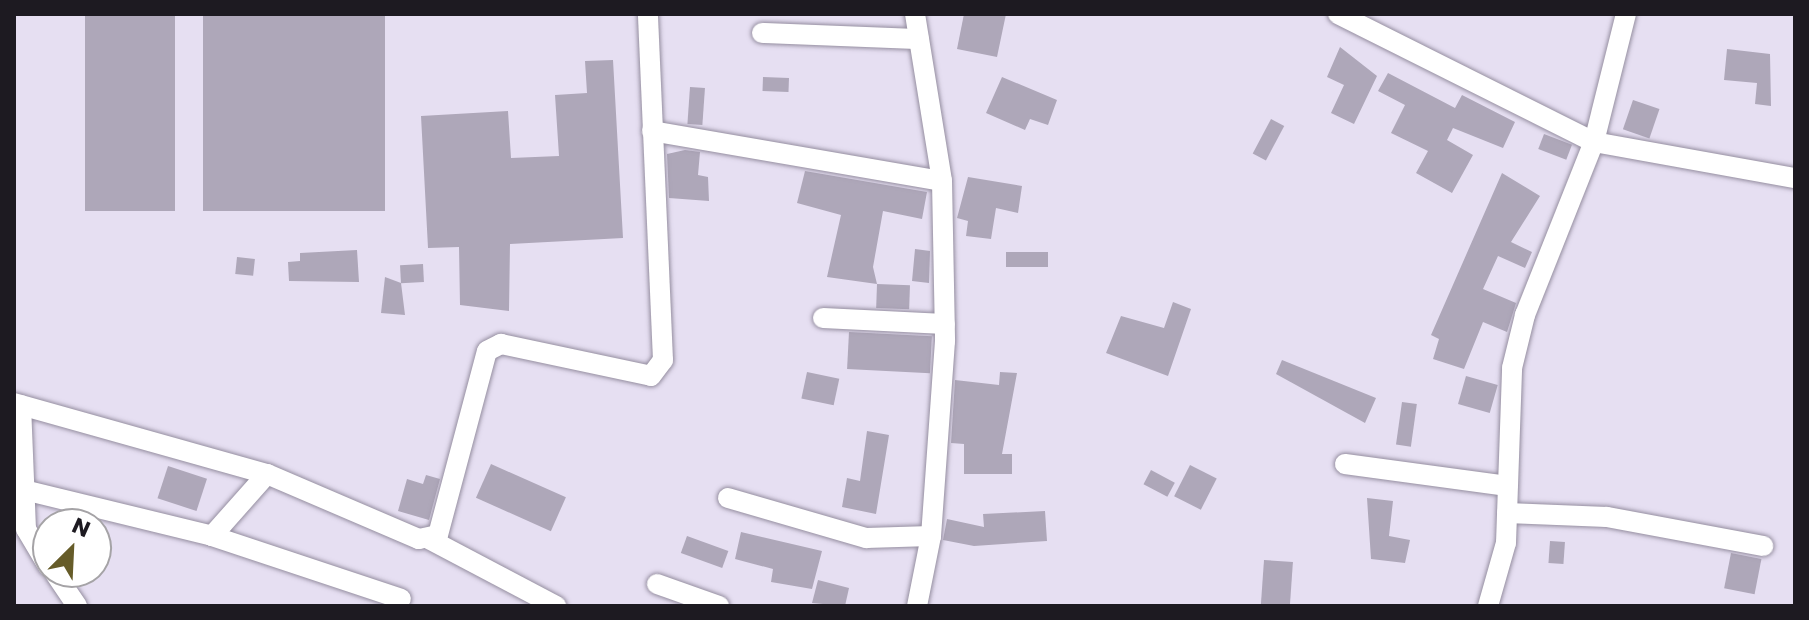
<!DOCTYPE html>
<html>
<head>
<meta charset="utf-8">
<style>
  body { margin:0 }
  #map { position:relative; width:1809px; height:620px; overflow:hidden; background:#e6dff2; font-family:Poppins,sans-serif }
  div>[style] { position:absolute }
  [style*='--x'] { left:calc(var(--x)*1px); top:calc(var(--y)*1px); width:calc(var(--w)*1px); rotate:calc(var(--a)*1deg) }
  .building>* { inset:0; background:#aea7b9; transform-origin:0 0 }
  .roads { filter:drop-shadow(0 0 2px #958ea0) drop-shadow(0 0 2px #958ea0) }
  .minor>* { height:20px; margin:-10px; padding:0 10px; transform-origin:10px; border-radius:10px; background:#fff }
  span { translate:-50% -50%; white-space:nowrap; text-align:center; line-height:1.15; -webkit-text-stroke:7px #fff; paint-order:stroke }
  .frame { position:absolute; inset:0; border:16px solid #1d1a21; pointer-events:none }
  .north { position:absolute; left:32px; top:508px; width:80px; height:80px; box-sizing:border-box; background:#fff; border:2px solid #a5a3a6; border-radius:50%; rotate:24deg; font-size:22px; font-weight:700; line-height:32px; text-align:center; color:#1d1a21 }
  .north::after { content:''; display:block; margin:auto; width:28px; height:36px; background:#665c29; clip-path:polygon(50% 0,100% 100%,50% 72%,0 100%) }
</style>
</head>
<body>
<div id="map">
  <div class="building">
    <div style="left:85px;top:14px;width:90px;height:197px"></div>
    <div style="left:203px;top:14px;width:182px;height:197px"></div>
    <div style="clip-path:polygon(964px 14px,1006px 14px,997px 57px,957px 49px)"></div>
    <div style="clip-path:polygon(1340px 47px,1377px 76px,1354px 124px,1331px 113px,1344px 85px,1327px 77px)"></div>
    <div style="clip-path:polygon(1727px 49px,1770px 54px,1771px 106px,1755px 104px,1757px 83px,1724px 80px)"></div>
    <div style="clip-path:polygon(613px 60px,623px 238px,510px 244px,509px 311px,460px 305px,459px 247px,428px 248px,421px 116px,508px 111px,511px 158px,559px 156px,555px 95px,587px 93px,585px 61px)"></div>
    <div style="clip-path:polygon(1388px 73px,1455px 108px,1462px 95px,1515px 122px,1503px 148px,1453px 128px,1447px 140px,1473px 155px,1452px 193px,1416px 173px,1428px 151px,1391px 133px,1405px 105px,1378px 91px)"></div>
    <div style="left:763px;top:77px;width:26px;height:14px;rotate:2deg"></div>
    <div style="clip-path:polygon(1002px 77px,1057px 100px,1048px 125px,1030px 119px,1025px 130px,986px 113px)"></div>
    <div style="left:690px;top:87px;width:15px;height:37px;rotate:4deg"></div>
    <div style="left:1633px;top:100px;width:28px;height:31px;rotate:19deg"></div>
    <div style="left:1271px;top:119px;width:15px;height:39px;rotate:28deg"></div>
    <div style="left:1544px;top:134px;width:30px;height:16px;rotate:21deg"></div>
    <div style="clip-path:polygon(685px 150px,700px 152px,698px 175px,708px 177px,709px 201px,669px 198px,667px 154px)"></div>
    <div style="clip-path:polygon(805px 171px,927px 192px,922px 219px,883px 211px,873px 267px,877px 284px,827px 277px,841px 215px,797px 203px)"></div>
    <div style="clip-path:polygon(1502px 173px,1540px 196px,1511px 242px,1532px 252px,1525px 268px,1498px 256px,1483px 289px,1516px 303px,1507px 332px,1483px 322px,1464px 369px,1433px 359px,1439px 339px,1431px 335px)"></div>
    <div style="clip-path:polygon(968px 177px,1022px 186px,1018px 213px,996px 208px,991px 239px,966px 236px,968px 221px,957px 218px)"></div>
    <div style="clip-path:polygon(915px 249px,930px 251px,929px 283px,912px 281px)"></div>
    <div style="clip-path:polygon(357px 250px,359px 282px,289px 281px,288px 262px,300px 261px,300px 253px)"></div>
    <div style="left:1048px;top:252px;width:15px;height:42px;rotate:90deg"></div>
    <div style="left:237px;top:257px;width:18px;height:17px;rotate:6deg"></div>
    <div style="left:423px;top:264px;width:18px;height:23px;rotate:87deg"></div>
    <div style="clip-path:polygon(385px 277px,401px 283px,405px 315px,381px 313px)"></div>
    <div style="left:877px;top:284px;width:33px;height:24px;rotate:2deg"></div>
    <div style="clip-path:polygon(1173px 302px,1191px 309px,1168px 376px,1106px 353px,1121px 316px,1164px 328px)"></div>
    <div style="left:849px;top:332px;width:83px;height:37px;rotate:3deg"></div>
    <div style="clip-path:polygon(1282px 360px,1376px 398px,1365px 423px,1276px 374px)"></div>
    <div style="left:807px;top:372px;width:33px;height:27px;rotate:12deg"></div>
    <div style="clip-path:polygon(1000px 372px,1017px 373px,1002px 454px,1012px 454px,1012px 474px,964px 474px,964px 444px,951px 443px,955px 380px,999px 385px)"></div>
    <div style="left:1466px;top:376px;width:33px;height:29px;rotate:16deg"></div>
    <div style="left:1402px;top:402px;width:15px;height:43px;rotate:8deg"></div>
    <div style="clip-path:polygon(867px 431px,889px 435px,876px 514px,842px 507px,847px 478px,860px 481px)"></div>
    <div style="left:491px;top:464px;width:82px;height:37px;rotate:24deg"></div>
    <div style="left:1190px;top:465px;width:30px;height:35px;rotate:27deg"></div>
    <div style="left:168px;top:466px;width:41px;height:34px;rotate:18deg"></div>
    <div style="left:1151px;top:470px;width:27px;height:16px;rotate:28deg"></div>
    <div style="clip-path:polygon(426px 475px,440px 479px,429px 520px,398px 511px,407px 479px,423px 484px)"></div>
    <div style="clip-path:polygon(1367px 498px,1393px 501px,1389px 536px,1410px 540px,1405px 563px,1371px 559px)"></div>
    <div style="clip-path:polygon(1045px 511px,1047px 541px,974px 546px,943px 540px,947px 519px,984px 527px,983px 514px)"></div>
    <div style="clip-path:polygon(741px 532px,822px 551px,812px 589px,771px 582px,773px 569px,735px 559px)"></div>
    <div style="left:687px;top:536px;width:44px;height:18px;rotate:20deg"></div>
    <div style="left:1550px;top:541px;width:15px;height:22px;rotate:4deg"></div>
    <div style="left:1731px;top:553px;width:31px;height:36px;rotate:11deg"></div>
    <div style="left:1264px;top:560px;width:29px;height:46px;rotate:4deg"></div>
    <div style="clip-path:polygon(818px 580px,849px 588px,845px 606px,812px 603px)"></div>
  </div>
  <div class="roads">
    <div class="minor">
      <div style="--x:915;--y:14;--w:169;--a:80.8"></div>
      <div style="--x:942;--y:181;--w:160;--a:88.9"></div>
      <div style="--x:945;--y:341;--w:196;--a:94.1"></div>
      <div style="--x:931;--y:536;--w:71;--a:101.3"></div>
      <div style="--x:1338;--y:14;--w:286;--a:26.6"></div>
      <div style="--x:1594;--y:142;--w:204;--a:10.2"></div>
      <div style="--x:762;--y:33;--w:157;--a:2.2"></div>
      <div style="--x:652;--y:131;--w:294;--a:9.8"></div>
      <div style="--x:823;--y:318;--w:122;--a:2.8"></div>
      <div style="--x:14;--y:403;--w:263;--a:15.7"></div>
      <div style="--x:267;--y:474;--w:165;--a:23.2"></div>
      <div style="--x:419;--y:539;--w:19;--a:-12"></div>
      <div style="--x:438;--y:535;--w:190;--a:-75.1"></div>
      <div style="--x:487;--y:351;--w:16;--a:-27"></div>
      <div style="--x:501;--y:344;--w:153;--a:12"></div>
      <div style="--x:651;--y:376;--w:20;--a:-53"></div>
      <div style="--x:663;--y:360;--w:346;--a:-92.5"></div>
      <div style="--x:21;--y:405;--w:124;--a:87.7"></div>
      <div style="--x:26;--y:529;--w:43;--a:59.3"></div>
      <div style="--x:1345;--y:464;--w:164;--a:7.7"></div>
      <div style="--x:24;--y:490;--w:194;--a:13.7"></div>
      <div style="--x:212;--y:536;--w:199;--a:18.4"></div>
      <div style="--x:728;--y:498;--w:144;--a:16.2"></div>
      <div style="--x:866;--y:538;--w:65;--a:-1.8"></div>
      <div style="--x:1507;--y:513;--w:100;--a:2.3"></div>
      <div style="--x:1607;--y:517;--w:159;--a:10.5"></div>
      <div style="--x:212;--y:536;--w:83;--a:-48.4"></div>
      <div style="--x:429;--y:539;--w:144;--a:27.8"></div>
      <div style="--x:54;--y:572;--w:41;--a:55.9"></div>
      <div style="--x:657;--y:584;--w:66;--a:19.5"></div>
      <div style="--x:1488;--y:606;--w:66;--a:-74.1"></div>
      <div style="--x:1506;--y:543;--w:175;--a:-88"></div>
      <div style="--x:1512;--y:368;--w:55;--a:-76.2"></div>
      <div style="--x:1525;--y:315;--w:186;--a:-68.3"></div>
      <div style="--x:1594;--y:142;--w:132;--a:-76"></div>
    </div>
  </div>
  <div class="frame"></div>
  <div class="north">N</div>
</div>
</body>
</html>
